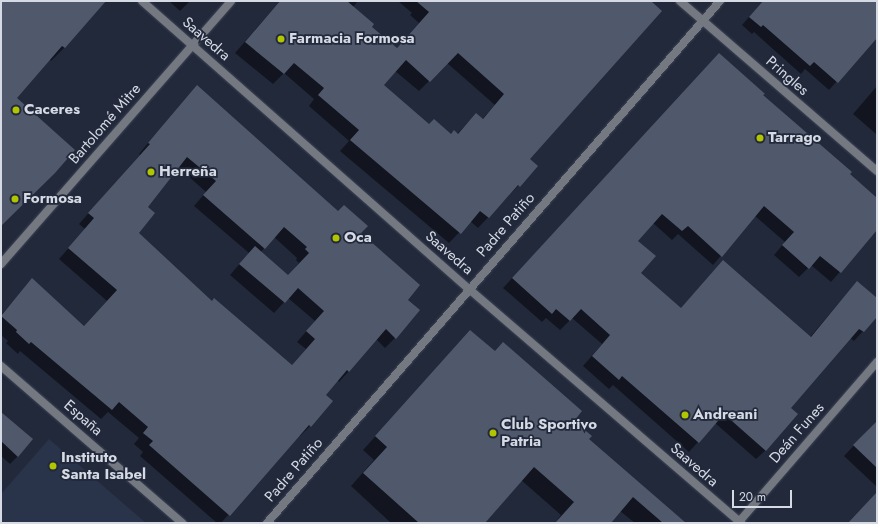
<!DOCTYPE html>
<html>
<head>
<meta charset="utf-8">
<style>
  body { margin:0 }
  #map { position:relative; width:878px; height:524px; overflow:hidden; background:#22293b; font-family:Jost,sans-serif }
  div>[style] { position:absolute }
  [style*='--x'] { left:calc(var(--x)*1px); top:calc(var(--y)*1px); width:calc(var(--w)*1px); rotate:calc(var(--a)*1deg) }
  .built>* { inset:0; background:#29334a }
  .shadow>* { inset:0; background:#0007 }
  .building>* { inset:0; background:#50596c }
  .roads { filter:drop-shadow(0 0 1px #3f4556) drop-shadow(0 0 1px #3f4556) }
  .street>* { height:8px; margin:-4px; padding:0 4px; transform-origin:4px; border-radius:4px; background:#747881 }
  .dots>* { width:11px; height:11px; translate:-50% -50%; box-sizing:border-box; border:2px solid #22293b; border-radius:50% }
  span { translate:-50% -50%; white-space:nowrap; text-align:center; line-height:1.15; -webkit-text-stroke:3.5px #22293b; paint-order:stroke }
  .street-label { font-size:15px; color:#d5dae5 }
  .poi-label { font-size:15px; color:#d5dae5; font-weight:700 }
  .left { translate:0 -50%; text-align:left }
  .frame { position:absolute; inset:0; border:2px solid #d5dae5; pointer-events:none }
  .scale { position:absolute; left:732px; top:490px; width:60px; height:18px; box-sizing:border-box; border:2px solid #d5dae5; border-top:0; padding-left:5px; font-size:12px; line-height:14px; white-space:nowrap; color:#d5dae5; -webkit-text-stroke:3px #22293b; paint-order:stroke }
</style>
</head>
<body>
<div id="map">
  <div class="built">
    <div style="clip-path:polygon(49px 439px,146px 523px,1px 523px,1px 494px)"></div>
  </div>
  <div class="shadow">
    <div style="clip-path:polygon(1px 1px,97px 1px,101px 5px,64px 48px,51px 61px,49px 59px,15px 98px,1px 225px)"></div>
    <div style="clip-path:polygon(169px 1px,190px 1px,180px 11px)"></div>
    <div style="clip-path:polygon(evenodd,280px 1px,358px 1px,353px 7px,371px 27px,396px 49px,419px 23px,410px 15px,412px 13px,398px 1px,649px 1px,529px 159px,537px 166px,478px 228px,470px 221px,449px 243px,340px 151px,349px 141px,309px 106px,314px 99px,284px 73px,273px 84px,235px 53px,280px 1px,447px 63px,495px 105px,482px 119px,476px 114px,457px 134px,450px 135px,429px 125px,383px 85px,395px 71px,419px 91px,447px 63px)"></div>
    <div style="clip-path:polygon(763px 1px,877px 1px,877px 36px,829px 90px,805px 69px,801px 74px,754px 32px,752px 34px,742px 25px)"></div>
    <div style="clip-path:polygon(710px 64px,762px 95px,877px 199px,877px 229px,831px 282px,811px 265px,799px 277px,774px 255px,785px 242px,755px 216px,713px 265px,678px 234px,672px 240px,653px 223px,637px 241px,640px 273px,680px 309px,810px 337px,857px 282px,877px 300px,877px 316px,854px 341px,850px 338px,789px 408px,766px 450px,756px 459px,715px 423px,689px 452px,613px 385px,609px 389px,583px 366px,602px 344px,572px 318px,560px 330px,546px 318px,542px 322px,503px 288px)"></div>
    <div style="clip-path:polygon(877px 86px,877px 133px,876px 134px,853px 114px)"></div>
    <div style="clip-path:polygon(evenodd,187px 97px,359px 233px,407px 300px,395px 338px,385px 348px,376px 339px,349px 371px,339px 382px,337px 380px,324px 395px,310px 426px,300px 436px,299px 435px,221px 523px,217px 523px,140px 456px,143px 452px,134px 444px,139px 438px,108px 412px,101px 419px,20px 351px,18px 354px,6px 343px,8px 341px,1px 335px,1px 315px,32px 280px,84px 326px,107px 301px,59px 259px,85px 229px,79px 224px,140px 155px,139px 154px,148px 143px,187px 97px,178px 167px,206px 192px,194px 206px,249px 253px,230px 275px,274px 313px,288px 298px,315px 321px,297px 342px,306px 349px,291px 366px,212px 302px,137px 233px,146px 207px,178px 167px,187px 97px,274px 237px,297px 258px,296px 260px,299px 263px,288px 276px,260px 253px,274px 237px)"></div>
    <div style="clip-path:polygon(471px 331px,573px 421px,588px 439px,684px 523px,635px 523px,620px 511px,610px 523px,555px 523px,561px 515px,521px 480px,484px 523px,391px 523px,351px 486px,374px 460px,363px 450px)"></div>
    <div style="clip-path:polygon(1px 414px,18px 456px,10px 464px,1px 456px)"></div>
    <div style="clip-path:polygon(877px 421px,877px 487px,844px 456px)"></div>
  </div>
  <div class="building">
    <div style="clip-path:polygon(1px 1px,106px 1px,65px 48px,62px 46px,17px 98px,75px 150px,55px 173px,1px 226px)"></div>
    <div style="clip-path:polygon(evenodd,280px 1px,347px 1px,374px 24px,372px 27px,397px 48px,429px 12px,416px 1px,651px 1px,662px 11px,530px 159px,538px 166px,520px 187px,518px 185px,489px 218px,480px 211px,461px 234px,350px 140px,359px 130px,318px 95px,324px 88px,294px 63px,284px 74px,245px 42px,280px 1px,458px 53px,504px 94px,483px 119px,476px 113px,458px 134px,454px 130px,451px 134px,434px 119px,429px 124px,384px 85px,406px 60px,430px 82px,458px 53px)"></div>
    <div style="clip-path:polygon(763px 1px,877px 1px,877px 38px,838px 83px,814px 62px,810px 66px,763px 25px,761px 27px,749px 17px)"></div>
    <div style="clip-path:polygon(719px 53px,765px 94px,763px 95px,852px 172px,850px 174px,877px 198px,877px 230px,841px 273px,820px 256px,809px 269px,782px 245px,794px 232px,764px 206px,722px 257px,688px 226px,682px 231px,662px 214px,638px 241px,656px 256px,641px 273px,681px 308px,723px 260px,811px 337px,857px 281px,877px 298px,877px 317px,864px 332px,859px 329px,791px 408px,798px 414px,766px 451px,724px 414px,699px 443px,622px 376px,619px 380px,592px 356px,610px 335px,581px 309px,570px 321px,556px 309px,552px 314px,512px 278px)"></div>
    <div style="clip-path:polygon(evenodd,197px 85px,338px 211px,344px 205px,368px 226px,361px 233px,420px 285px,408px 300px,420px 310px,396px 339px,386px 329px,349px 372px,347px 370px,326px 395px,333px 401px,311px 427px,309px 425px,230px 516px,149px 445px,153px 441px,143px 433px,148px 427px,119px 402px,112px 410px,31px 342px,29px 344px,16px 332px,17px 330px,1px 316px,32px 278px,84px 326px,117px 290px,68px 248px,94px 218px,88px 213px,150px 144px,148px 143px,158px 131px,197px 85px,187px 157px,216px 181px,203px 195px,265px 249px,284px 227px,307px 247px,305px 249px,309px 253px,288px 275px,255px 246px,239px 264px,285px 303px,298px 288px,324px 311px,306px 331px,315px 339px,292px 365px,214px 298px,212px 301px,139px 233px,155px 213px,148px 207px,187px 157px)"></div>
    <div style="clip-path:polygon(470px 330px,495px 351px,503px 342px,582px 411px,574px 421px,592px 436px,589px 439px,686px 523px,663px 523px,633px 497px,611px 523px,555px 523px,574px 502px,534px 467px,485px 523px,419px 523px,363px 473px,387px 447px,375px 436px)"></div>
    <div style="clip-path:polygon(1px 412px,33px 439px,18px 457px,1px 441px)"></div>
    <div style="clip-path:polygon(877px 421px,877px 468px,853px 445px)"></div>
    <div style="clip-path:polygon(877px 492px,877px 523px,848px 523px)"></div>
  </div>
  <div class="roads">
    <div class="street">
      <div style="--x:142;--y:1;--w:436;--a:41.4"></div>
      <div style="--x:469;--y:289;--w:359;--a:40.7"></div>
      <div style="--x:680;--y:1;--w:260;--a:40.8"></div>
      <div style="--x:1;--y:264;--w:349;--a:-48.8"></div>
      <div style="--x:1;--y:366;--w:240;--a:40.9"></div>
      <div style="--x:267;--y:523;--w:691;--a:-49.05"></div>
      <div style="--x:738;--y:523;--w:213;--a:-49.2"></div>
    </div>
  </div>
  <div class="dots">
    <div style="left:281px;top:39px;background:#b1c500"></div>
    <div style="left:16px;top:110px;background:#b1c500"></div>
    <div style="left:760px;top:138px;background:#b1c500"></div>
    <div style="left:151px;top:172px;background:#b1c500"></div>
    <div style="left:15px;top:199px;background:#b1c500"></div>
    <div style="left:336px;top:238px;background:#b1c500"></div>
    <div style="left:685px;top:415px;background:#b1c500"></div>
    <div style="left:493px;top:433px;background:#b1c500"></div>
    <div style="left:53px;top:466px;background:#b1c500"></div>
  </div>
  <div class="street-label">
    <span style="left:206px;top:39px;rotate:41deg">Saavedra</span>
    <span style="left:787px;top:76px;rotate:41deg">Pringles</span>
    <span style="left:105px;top:124px;rotate:-49deg">Bartolomé Mitre</span>
    <span style="left:506px;top:225px;rotate:-49deg">Padre Patiño</span>
    <span style="left:449px;top:253px;rotate:41deg">Saavedra</span>
    <span style="left:83px;top:418px;rotate:41deg">España</span>
    <span style="left:797px;top:433px;rotate:-49deg">Deán Funes</span>
    <span style="left:694px;top:465px;rotate:41deg">Saavedra</span>
    <span style="left:294px;top:470px;rotate:-49deg">Padre Patiño</span>
  </div>
  <div class="poi-label">
    <span class="left" style="left:289px;top:39px">Farmacia Formosa</span>
    <span class="left" style="left:24px;top:110px">Caceres</span>
    <span class="left" style="left:768px;top:138px">Tarrago</span>
    <span class="left" style="left:159px;top:172px">Herreña</span>
    <span class="left" style="left:23px;top:199px">Formosa</span>
    <span class="left" style="left:344px;top:238px">Oca</span>
    <span class="left" style="left:693px;top:415px">Andreani</span>
    <span class="left" style="left:501px;top:433px">Club Sportivo<br>Patria</span>
    <span class="left" style="left:61px;top:466px">Instituto<br>Santa Isabel</span>
  </div>
  <div class="frame"></div>
  <div class="scale">20 m</div>
</div>
</body>
</html>
